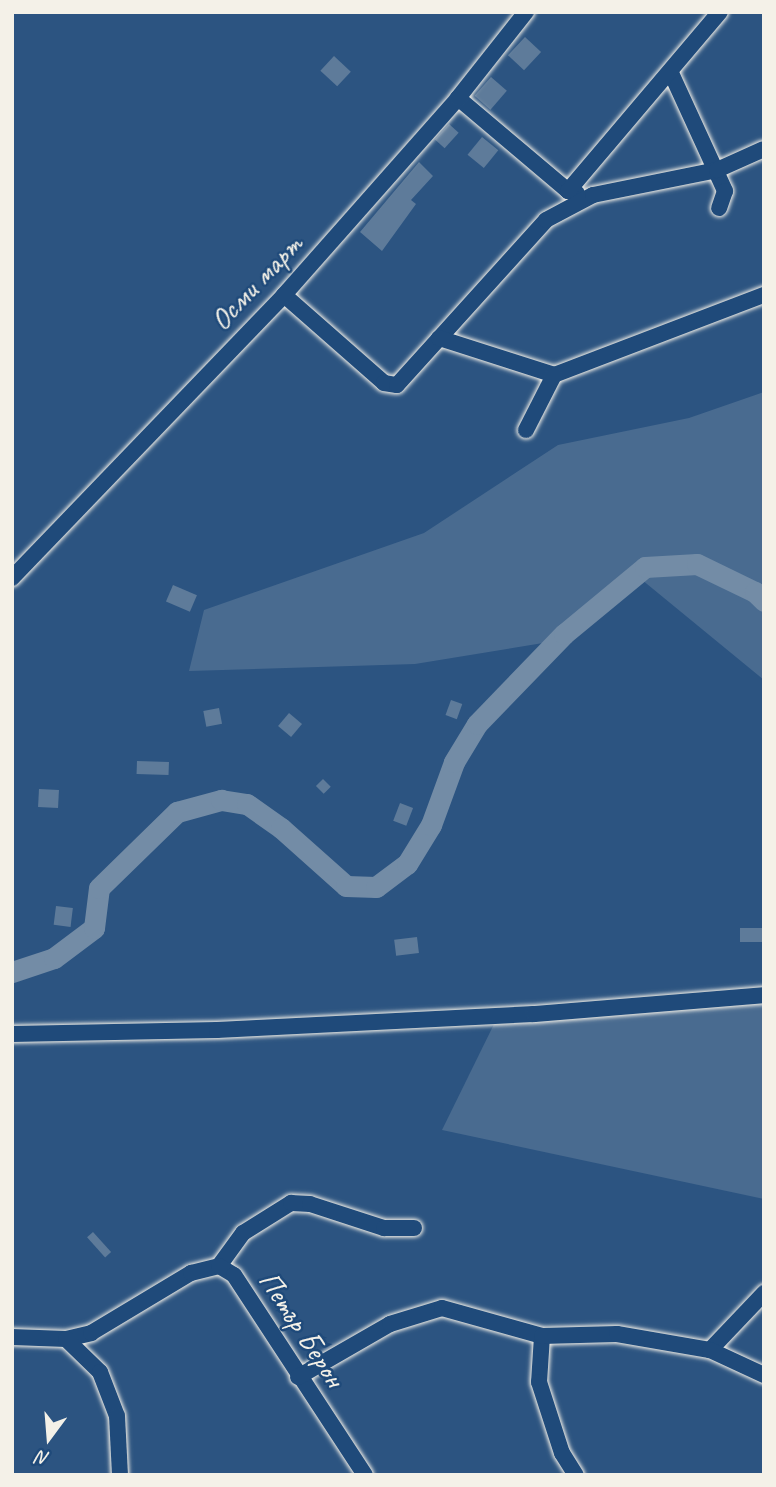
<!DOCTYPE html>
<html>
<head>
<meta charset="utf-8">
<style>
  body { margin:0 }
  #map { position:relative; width:776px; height:1487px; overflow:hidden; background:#2c5481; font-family:Caveat,sans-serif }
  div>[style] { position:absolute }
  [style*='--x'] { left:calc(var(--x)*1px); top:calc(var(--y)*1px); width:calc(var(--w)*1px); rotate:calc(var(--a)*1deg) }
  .green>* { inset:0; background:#496b90 }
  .river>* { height:21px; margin:-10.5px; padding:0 10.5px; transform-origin:10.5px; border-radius:10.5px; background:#738ca6 }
  .building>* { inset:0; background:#5e7b9a; transform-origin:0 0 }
  .roads { filter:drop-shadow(0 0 2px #f4f1e8) drop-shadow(0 0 2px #f4f1e8) }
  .minor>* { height:16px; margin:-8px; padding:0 8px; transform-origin:8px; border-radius:8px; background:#1f4a7a }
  span { translate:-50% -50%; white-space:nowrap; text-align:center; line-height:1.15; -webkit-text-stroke:5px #1f4a7a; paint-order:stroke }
  .street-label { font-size:30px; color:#f4f1e8 }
  .frame { position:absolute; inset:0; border:14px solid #f4f1e8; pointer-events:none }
  .north { position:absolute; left:14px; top:1403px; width:70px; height:70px; -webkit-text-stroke:5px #1f4a7a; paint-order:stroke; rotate:196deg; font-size:19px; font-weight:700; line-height:28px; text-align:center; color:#f4f1e8 }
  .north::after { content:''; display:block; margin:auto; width:24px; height:32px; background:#f4f1e8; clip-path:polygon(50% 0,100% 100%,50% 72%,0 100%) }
</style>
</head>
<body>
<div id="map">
  <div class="green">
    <div style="clip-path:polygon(764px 392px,764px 680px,636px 575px,543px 643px,415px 664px,189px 671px,204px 610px,424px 533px,558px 445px,689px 418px)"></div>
    <div style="clip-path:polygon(764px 995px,764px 1199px,442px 1130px,498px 1016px)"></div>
  </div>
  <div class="river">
    <div style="--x:12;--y:972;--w:44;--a:-18.4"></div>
    <div style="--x:54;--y:958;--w:50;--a:-36.9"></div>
    <div style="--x:94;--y:928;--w:40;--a:-82.9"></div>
    <div style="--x:99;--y:888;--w:109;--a:-44.3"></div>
    <div style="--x:177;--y:812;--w:46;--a:-15.3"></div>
    <div style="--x:221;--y:800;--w:26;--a:9"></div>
    <div style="--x:247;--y:804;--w:42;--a:35.2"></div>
    <div style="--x:281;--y:828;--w:87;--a:41.7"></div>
    <div style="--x:346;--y:886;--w:30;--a:2"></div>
    <div style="--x:376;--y:887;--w:39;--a:-37"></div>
    <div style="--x:407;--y:864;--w:46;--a:-58.4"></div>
    <div style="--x:431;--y:825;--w:67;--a:-69.9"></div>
    <div style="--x:454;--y:762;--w:44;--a:-58.8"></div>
    <div style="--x:477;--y:724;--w:125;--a:-46"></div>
    <div style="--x:564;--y:634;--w:105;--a:-39.6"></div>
    <div style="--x:645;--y:567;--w:52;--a:-3.3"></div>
    <div style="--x:697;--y:564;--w:64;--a:25.8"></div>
    <div style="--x:755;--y:592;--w:13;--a:45"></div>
  </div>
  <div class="building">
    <div style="left:525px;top:37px;width:22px;height:25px;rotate:43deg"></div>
    <div style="left:334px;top:56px;width:23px;height:20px;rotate:43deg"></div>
    <div style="left:491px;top:77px;width:21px;height:25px;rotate:41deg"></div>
    <div style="left:449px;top:124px;width:13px;height:21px;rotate:42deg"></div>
    <div style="left:482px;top:137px;width:21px;height:23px;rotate:39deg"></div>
    <div style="clip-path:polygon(419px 162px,433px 176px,411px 200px,416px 204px,382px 251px,360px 232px)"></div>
    <div style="left:173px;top:585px;width:26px;height:18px;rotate:23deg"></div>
    <div style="left:451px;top:700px;width:12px;height:16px;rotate:20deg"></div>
    <div style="left:219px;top:708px;width:16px;height:16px;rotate:79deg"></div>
    <div style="left:289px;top:713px;width:17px;height:17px;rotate:40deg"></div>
    <div style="left:137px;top:761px;width:32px;height:13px;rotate:2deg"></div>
    <div style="left:323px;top:779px;width:11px;height:10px;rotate:45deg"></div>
    <div style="left:39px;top:789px;width:20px;height:18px;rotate:3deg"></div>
    <div style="left:400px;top:803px;width:14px;height:19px;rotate:21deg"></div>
    <div style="left:56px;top:906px;width:17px;height:19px;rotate:7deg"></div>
    <div style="left:764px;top:928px;width:14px;height:24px;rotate:90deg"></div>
    <div style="left:417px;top:937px;width:16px;height:23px;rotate:83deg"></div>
    <div style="left:93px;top:1232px;width:27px;height:8px;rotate:48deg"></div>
  </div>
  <div class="roads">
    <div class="minor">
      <div style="--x:671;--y:73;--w:130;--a:65.4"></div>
      <div style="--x:725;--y:191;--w:18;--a:109"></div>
      <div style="--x:458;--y:98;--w:144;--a:40.2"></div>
      <div style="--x:568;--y:191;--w:9;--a:13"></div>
      <div style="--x:568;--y:191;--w:235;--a:-49.7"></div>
      <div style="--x:284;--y:295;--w:133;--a:41.3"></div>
      <div style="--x:384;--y:383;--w:13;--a:9"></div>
      <div style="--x:397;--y:385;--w:222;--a:-47.9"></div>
      <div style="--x:546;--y:220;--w:53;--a:-28"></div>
      <div style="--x:593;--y:195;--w:126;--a:-11.4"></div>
      <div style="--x:717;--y:170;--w:51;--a:-24.1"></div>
      <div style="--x:439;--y:338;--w:121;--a:17.8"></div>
      <div style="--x:554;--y:375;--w:225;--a:-20.9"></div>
      <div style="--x:526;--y:430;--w:62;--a:-63"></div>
      <div style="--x:12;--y:578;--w:393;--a:-46.1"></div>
      <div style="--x:284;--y:295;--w:263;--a:-48.5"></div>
      <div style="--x:458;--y:98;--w:110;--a:-51.7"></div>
      <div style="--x:12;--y:1034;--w:205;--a:-1.1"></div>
      <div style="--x:217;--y:1030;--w:317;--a:-2.9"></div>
      <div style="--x:534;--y:1014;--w:231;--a:-4.7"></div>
      <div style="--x:219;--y:1266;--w:41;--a:-54"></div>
      <div style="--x:243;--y:1233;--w:57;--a:-32"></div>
      <div style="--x:291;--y:1203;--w:19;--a:3"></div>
      <div style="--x:310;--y:1204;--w:78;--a:18"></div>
      <div style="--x:384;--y:1228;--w:30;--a:0"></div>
      <div style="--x:542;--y:1336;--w:46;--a:93.7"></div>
      <div style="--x:539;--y:1382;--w:75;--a:72.1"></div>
      <div style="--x:562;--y:1453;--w:26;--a:58"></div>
      <div style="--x:12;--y:1337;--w:54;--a:2.1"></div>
      <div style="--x:66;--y:1339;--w:26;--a:-13"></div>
      <div style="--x:91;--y:1333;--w:117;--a:-31"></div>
      <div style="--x:191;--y:1273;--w:29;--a:-14"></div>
      <div style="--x:219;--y:1266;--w:17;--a:31"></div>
      <div style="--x:234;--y:1275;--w:239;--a:56.8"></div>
      <div style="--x:66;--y:1339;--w:47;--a:44.1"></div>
      <div style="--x:100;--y:1372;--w:47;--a:68.9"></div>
      <div style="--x:117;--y:1416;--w:59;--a:87.1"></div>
      <div style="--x:710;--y:1350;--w:79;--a:-46.5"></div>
      <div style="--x:298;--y:1377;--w:106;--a:-29.9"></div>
      <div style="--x:390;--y:1324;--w:54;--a:-17.1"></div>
      <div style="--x:442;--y:1308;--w:104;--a:15.6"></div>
      <div style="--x:542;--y:1336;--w:75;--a:-1.5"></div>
      <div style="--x:617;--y:1334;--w:94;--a:9.8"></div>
      <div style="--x:710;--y:1350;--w:60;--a:24.8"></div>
    </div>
  </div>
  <div class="street-label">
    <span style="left:256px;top:282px;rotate:-47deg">Осми март</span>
    <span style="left:302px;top:1329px;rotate:57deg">Петър Берон</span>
  </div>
  <div class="frame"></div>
  <div class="north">N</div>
</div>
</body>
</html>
